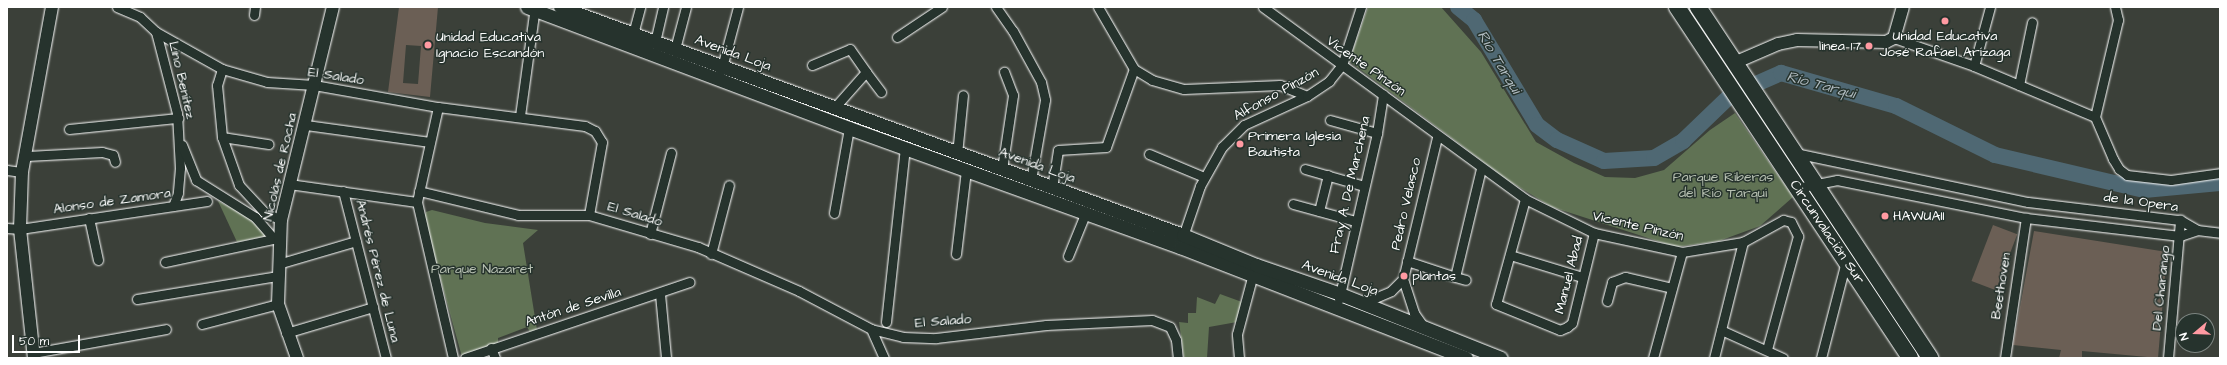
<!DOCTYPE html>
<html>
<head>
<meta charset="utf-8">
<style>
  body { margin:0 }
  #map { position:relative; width:2227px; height:365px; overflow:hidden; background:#3b4039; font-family:"Architects Daughter",sans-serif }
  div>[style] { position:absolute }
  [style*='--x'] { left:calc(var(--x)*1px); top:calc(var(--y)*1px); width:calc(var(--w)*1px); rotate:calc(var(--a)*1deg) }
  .green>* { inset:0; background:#607254 }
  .river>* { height:16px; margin:-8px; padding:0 8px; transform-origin:8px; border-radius:8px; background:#4f6873 }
  .building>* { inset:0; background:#6b5f55; transform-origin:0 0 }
  .roads { filter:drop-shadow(0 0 1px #fff) drop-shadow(0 0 1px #fff) }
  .minor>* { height:9px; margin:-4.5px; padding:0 4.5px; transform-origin:4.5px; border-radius:4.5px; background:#26332d }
  .tertiary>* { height:12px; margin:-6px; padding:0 6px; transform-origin:6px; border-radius:6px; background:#26332d }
  .secondary>* { height:13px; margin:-6.5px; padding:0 6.5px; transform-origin:6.5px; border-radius:6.5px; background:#26332d }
  .trunk>* { height:16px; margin:-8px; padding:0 8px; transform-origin:8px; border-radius:8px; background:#26332d }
  .dots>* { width:11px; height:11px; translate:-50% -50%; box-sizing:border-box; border:2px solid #26332d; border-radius:50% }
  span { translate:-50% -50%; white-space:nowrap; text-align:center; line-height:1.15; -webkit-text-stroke:3px #26332d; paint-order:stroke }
  .poi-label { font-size:14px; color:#fff }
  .left { translate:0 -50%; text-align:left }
  .right { translate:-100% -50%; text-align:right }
  .street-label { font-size:14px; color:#fff }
  .park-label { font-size:14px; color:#b7c0b2 }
  .water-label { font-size:15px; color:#b0bbc0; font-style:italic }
  .frame { position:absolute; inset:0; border:8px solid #fff; pointer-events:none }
  .north { position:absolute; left:2175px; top:313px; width:40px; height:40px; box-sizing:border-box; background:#26332d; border:1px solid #7d8581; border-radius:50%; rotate:251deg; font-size:11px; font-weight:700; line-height:16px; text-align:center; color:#fff }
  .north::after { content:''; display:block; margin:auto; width:14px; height:18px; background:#ff9aa2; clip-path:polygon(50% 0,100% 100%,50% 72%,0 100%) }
  .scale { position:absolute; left:12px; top:335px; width:68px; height:18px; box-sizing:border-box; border:2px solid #fff; border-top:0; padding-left:5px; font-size:12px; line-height:14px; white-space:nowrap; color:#fff; -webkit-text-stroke:3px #26332d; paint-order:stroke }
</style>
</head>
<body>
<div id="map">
  <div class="green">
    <div style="clip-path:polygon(1368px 7px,1441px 7px,1481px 52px,1536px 142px,1574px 163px,1605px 177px,1635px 178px,1664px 170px,1710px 130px,1735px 113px,1793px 197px,1760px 226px,1719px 241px,1676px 247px,1552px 207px,1509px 181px,1349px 61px)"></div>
    <div style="clip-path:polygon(218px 201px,248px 217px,267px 236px,237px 242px)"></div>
    <div style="clip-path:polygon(432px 210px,485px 223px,538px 230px,523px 243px,537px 330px,530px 332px,527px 327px,498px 338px,498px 343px,462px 357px,424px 219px,426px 212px)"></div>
    <div style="clip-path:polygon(1220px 294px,1242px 302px,1237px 322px,1209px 327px,1207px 358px,1184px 358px,1179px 322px,1188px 323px,1188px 313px,1196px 313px,1197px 297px,1215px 304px)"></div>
  </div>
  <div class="river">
    <div style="--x:1458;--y:7;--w:21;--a:39"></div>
    <div style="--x:1474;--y:20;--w:122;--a:59"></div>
    <div style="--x:1537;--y:125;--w:25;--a:37"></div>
    <div style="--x:1557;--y:140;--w:51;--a:24.1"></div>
    <div style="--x:1604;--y:161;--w:50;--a:-3.4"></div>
    <div style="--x:1654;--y:158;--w:34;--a:-30"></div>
    <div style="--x:1683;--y:141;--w:66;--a:-43.8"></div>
    <div style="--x:1731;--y:95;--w:55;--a:-23.7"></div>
    <div style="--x:1781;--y:73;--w:120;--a:16"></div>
    <div style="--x:1896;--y:106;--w:110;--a:26.3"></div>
    <div style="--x:1995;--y:155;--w:153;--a:13.2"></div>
    <div style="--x:2144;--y:190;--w:76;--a:-5.3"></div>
  </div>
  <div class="building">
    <div style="clip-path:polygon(evenodd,399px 7px,438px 7px,430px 97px,388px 92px,399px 7px,406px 45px,421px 46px,418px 84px,403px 83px,406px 45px)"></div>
    <div style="left:1993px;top:225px;width:26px;height:60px;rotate:21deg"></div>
    <div style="clip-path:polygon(2034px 231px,2167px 252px,2158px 358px,2082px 351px,2082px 358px,2059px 358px,2061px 350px,2013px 345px)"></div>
  </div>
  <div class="roads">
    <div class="minor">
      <div style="--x:117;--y:7;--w:25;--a:23"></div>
      <div style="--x:140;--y:17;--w:22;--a:43"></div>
      <div style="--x:156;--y:32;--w:76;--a:29.3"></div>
      <div style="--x:222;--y:69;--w:47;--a:16.1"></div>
      <div style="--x:267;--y:82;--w:47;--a:3.7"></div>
      <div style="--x:314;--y:85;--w:126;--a:10.1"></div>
      <div style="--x:438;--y:107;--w:148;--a:7.4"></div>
      <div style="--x:585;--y:126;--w:11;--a:27"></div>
      <div style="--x:595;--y:131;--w:13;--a:58"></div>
      <div style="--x:602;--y:142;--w:74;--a:100.1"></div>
      <div style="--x:589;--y:215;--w:114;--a:16.4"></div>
      <div style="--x:698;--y:247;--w:110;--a:23.5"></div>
      <div style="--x:799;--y:291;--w:81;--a:27.8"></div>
      <div style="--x:871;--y:329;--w:33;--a:14"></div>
      <div style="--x:903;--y:337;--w:33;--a:2"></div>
      <div style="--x:936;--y:338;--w:111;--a:-6.7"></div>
      <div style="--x:1046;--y:325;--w:106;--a:-2.7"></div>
      <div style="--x:1152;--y:320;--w:19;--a:21"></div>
      <div style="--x:1170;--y:327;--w:14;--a:65"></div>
      <div style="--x:1176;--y:340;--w:18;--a:84"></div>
      <div style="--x:996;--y:7;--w:29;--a:55"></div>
      <div style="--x:1013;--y:31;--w:58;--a:61.2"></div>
      <div style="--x:1041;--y:82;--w:18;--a:77"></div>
      <div style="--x:1045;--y:100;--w:81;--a:99.9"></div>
      <div style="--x:1098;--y:7;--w:72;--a:59.9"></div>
      <div style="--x:1134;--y:69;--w:21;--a:31"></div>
      <div style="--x:1152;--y:80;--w:33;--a:16"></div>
      <div style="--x:1184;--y:89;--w:96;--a:-2.4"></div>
      <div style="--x:1280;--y:85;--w:29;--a:22"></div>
      <div style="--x:1263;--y:7;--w:325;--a:36.2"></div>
      <div style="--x:1525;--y:199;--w:77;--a:26.2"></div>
      <div style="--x:1594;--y:233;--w:90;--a:12.2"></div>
      <div style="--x:1682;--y:252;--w:62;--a:-9.3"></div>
      <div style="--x:1743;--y:242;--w:46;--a:-28.8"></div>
      <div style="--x:1783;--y:220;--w:8;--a:14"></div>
      <div style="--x:1791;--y:222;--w:16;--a:63"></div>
      <div style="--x:1798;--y:236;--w:117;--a:105.3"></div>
      <div style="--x:254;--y:15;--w:8;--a:-83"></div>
      <div style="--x:156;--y:32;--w:84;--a:75.5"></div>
      <div style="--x:177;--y:113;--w:55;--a:86.9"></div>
      <div style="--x:180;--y:168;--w:25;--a:95"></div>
      <div style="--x:178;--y:193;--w:14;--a:111"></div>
      <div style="--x:633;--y:34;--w:28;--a:-75"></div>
      <div style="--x:897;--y:37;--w:54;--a:-33.7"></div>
      <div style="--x:1894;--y:38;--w:85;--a:19.3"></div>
      <div style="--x:1974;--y:66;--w:131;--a:22.9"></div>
      <div style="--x:2095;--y:117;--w:100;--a:-76.7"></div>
      <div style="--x:2118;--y:20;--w:13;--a:-103"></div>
      <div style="--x:655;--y:42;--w:36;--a:-77"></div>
      <div style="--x:675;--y:49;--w:43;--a:-75.3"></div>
      <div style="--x:812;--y:65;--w:41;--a:-22.8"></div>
      <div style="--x:850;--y:49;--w:28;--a:55"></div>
      <div style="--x:866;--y:72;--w:48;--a:131.6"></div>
      <div style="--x:1974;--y:66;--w:61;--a:-74.8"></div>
      <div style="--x:222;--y:69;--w:17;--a:107"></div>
      <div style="--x:217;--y:85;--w:52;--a:84.5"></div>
      <div style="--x:222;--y:137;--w:51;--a:70.5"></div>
      <div style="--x:239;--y:185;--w:37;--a:47"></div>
      <div style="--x:264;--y:212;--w:19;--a:25"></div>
      <div style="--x:721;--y:71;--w:66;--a:-75.1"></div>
      <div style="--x:866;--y:72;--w:25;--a:53"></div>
      <div style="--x:2019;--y:85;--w:64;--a:-78.3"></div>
      <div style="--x:438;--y:107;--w:97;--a:102.5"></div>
      <div style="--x:417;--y:202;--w:160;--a:77"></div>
      <div style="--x:520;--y:116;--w:110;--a:-82.2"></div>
      <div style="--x:2095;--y:117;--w:46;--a:66.8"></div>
      <div style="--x:2113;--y:159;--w:12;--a:59"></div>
      <div style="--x:2119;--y:169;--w:10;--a:37"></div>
      <div style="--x:2127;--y:175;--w:44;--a:6.5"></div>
      <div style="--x:2171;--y:180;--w:49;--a:-8.1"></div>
      <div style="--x:1330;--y:120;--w:49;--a:15.5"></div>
      <div style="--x:306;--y:125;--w:125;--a:7.8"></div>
      <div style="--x:69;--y:129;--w:110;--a:-5.8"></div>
      <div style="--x:222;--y:137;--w:47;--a:8.7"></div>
      <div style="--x:182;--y:145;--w:38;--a:68"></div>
      <div style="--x:196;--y:180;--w:70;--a:32.1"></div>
      <div style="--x:255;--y:217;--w:29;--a:49"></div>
      <div style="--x:1795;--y:153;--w:238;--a:11.9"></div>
      <div style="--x:2028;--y:202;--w:153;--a:6.8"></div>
      <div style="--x:2180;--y:220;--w:20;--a:30"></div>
      <div style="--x:2197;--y:230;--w:23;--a:7"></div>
      <div style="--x:957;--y:154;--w:59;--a:-84.2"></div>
      <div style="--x:1149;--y:154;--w:60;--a:22.7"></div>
      <div style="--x:27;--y:156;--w:75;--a:-3.1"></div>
      <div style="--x:102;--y:152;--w:11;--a:15"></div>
      <div style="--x:113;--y:155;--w:7;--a:74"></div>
      <div style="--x:1002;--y:169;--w:75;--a:-81.5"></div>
      <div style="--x:1013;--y:95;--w:25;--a:-111"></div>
      <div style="--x:1305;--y:169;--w:61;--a:16.1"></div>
      <div style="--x:7;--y:170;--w:15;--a:8"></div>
      <div style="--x:289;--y:184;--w:129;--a:8"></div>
      <div style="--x:1052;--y:188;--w:38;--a:-81"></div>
      <div style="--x:1058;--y:150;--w:48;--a:-3.6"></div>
      <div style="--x:1106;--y:147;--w:83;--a:-70.3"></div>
      <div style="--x:1797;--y:188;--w:41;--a:-11.3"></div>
      <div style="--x:1837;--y:180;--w:193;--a:11.4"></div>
      <div style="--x:2026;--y:218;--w:155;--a:6.7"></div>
      <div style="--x:2180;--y:236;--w:18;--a:-19"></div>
      <div style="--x:343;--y:191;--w:172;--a:75.6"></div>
      <div style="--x:419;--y:191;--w:102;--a:13.6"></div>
      <div style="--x:518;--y:215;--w:71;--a:0"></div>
      <div style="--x:1525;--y:199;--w:109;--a:105.4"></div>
      <div style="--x:1496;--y:304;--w:69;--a:22.1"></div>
      <div style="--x:1560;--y:330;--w:8;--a:-23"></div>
      <div style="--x:1567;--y:327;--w:6;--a:-39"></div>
      <div style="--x:1572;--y:323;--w:93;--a:-76.3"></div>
      <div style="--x:1293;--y:204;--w:64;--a:15.3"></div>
      <div style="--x:1319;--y:211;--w:37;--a:-76"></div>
      <div style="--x:834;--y:213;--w:86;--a:-80"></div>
      <div style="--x:89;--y:218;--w:43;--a:77.9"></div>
      <div style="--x:7;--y:228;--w:13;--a:4"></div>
      <div style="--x:20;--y:229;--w:189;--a:-8.5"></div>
      <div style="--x:650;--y:234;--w:84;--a:-75.5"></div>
      <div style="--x:1182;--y:239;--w:56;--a:-71.2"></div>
      <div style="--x:1200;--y:186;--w:45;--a:-60.6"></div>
      <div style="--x:1222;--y:147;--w:31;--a:-45"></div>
      <div style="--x:1244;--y:125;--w:69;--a:-24.7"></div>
      <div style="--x:1307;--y:96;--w:27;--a:-34"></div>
      <div style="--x:1329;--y:81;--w:21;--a:-51"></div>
      <div style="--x:1342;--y:65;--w:61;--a:-71.9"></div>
      <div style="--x:711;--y:254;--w:71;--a:-75.4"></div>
      <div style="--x:956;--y:254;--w:85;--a:-83.2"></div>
      <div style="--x:1510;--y:255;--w:75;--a:17"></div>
      <div style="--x:1068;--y:256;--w:48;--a:-67.8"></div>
      <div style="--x:1407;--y:261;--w:51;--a:18.4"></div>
      <div style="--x:1455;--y:277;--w:111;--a:-76.5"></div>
      <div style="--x:165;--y:262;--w:116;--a:-12"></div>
      <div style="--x:278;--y:264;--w:81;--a:-16.4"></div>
      <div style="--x:1455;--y:277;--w:11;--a:15"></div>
      <div style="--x:1403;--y:279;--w:36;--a:72"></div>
      <div style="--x:1414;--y:313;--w:16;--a:55"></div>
      <div style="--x:660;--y:294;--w:64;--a:84.6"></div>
      <div style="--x:137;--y:299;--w:143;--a:-9.3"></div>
      <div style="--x:1339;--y:299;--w:170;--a:-77.1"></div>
      <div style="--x:1377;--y:133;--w:39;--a:-81"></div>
      <div style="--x:1607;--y:301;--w:20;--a:-75"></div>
      <div style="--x:1612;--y:282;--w:14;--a:-21"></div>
      <div style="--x:1625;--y:277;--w:48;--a:13.2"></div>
      <div style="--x:1363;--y:303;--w:30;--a:-23"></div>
      <div style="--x:1391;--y:291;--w:17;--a:-45"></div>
      <div style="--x:1403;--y:279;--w:146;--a:-76.5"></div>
      <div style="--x:886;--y:322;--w:175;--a:-83.8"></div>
      <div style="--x:202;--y:324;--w:79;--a:-14.7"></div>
      <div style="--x:871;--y:329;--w:32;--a:66"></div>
      <div style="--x:1721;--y:330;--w:68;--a:24.3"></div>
      <div style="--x:286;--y:333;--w:91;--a:-16.6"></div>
      <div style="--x:491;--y:348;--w:11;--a:68"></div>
      <div style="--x:33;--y:353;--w:135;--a:-10.2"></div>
      <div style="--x:465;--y:358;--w:237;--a:-18.7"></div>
      <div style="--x:1239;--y:358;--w:24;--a:-95"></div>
      <div style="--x:1237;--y:334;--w:66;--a:-75.1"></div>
      <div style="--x:1653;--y:358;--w:110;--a:-74.7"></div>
      <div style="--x:1714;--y:358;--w:120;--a:-76"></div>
      <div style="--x:1821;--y:358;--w:100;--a:-75.5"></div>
      <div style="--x:2005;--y:358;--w:142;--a:-81.5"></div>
      <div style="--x:2168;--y:358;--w:139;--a:-85"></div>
    </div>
    <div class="tertiary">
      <div style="--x:1734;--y:63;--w:48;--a:-23.4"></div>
      <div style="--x:1778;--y:44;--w:19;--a:-12"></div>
      <div style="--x:1797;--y:40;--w:89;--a:1.3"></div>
      <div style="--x:1886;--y:42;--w:9;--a:-27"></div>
      <div style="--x:1894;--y:38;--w:32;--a:-74"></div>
      <div style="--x:34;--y:358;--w:130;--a:-96.2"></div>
      <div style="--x:20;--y:229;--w:57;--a:-88"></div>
      <div style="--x:22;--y:172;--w:168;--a:-79.7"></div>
      <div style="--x:297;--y:358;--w:57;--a:-109.4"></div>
      <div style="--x:278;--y:304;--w:84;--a:-88"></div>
      <div style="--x:281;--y:220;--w:219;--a:-76.3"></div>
    </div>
    <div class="secondary">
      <div style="--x:527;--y:7;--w:344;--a:20.6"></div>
      <div style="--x:849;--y:128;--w:352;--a:19.8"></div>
      <div style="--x:1180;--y:247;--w:307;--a:21.2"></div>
      <div style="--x:560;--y:7;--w:663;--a:20.1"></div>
      <div style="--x:1183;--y:235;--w:79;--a:22.3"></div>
      <div style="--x:1256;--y:265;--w:89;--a:19"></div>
      <div style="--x:1340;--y:294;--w:173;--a:21.7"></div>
    </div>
    <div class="trunk">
      <div style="--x:1677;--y:7;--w:421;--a:56.4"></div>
      <div style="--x:1698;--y:7;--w:421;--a:56.5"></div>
    </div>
  </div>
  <div class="dots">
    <div style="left:1945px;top:21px;background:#ff9aa2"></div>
    <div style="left:428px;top:45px;background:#ff9aa2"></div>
    <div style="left:1869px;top:46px;background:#ff9aa2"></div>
    <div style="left:1240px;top:144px;background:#ff9aa2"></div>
    <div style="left:1885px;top:216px;background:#ff9aa2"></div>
    <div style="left:1404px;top:276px;background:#ff9aa2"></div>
  </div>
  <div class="poi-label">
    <span style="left:1945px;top:44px">Unidad Educativa<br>José Rafael Arízaga</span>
    <span class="left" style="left:436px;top:45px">Unidad Educativa<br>Ignacio Escandón</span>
    <span class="right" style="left:1861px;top:46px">linea 17</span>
    <span class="left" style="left:1248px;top:144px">Primera Iglesia<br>Bautista</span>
    <span class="left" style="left:1893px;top:216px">HAWUAII</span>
    <span class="left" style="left:1412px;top:276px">plantas</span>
  </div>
  <div class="street-label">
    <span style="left:733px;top:53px;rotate:20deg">Avenida Loja</span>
    <span style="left:1366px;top:66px;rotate:35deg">Vicente Pinzón</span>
    <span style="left:336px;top:76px;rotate:9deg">El Salado</span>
    <span style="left:182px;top:80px;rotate:77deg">Lino Benítez</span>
    <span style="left:1276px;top:94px;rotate:-29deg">Alfonso Pinzón</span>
    <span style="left:1037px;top:165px;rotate:20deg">Avenida Loja</span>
    <span style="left:280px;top:167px;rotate:-77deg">Nicolás de Rocha</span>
    <span style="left:1350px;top:185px;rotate:-77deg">Fray A. De Marchena</span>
    <span style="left:112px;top:201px;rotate:-8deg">Alonso de Zamora</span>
    <span style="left:2141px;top:202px;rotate:8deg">de la Opera</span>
    <span style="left:1406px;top:204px;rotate:-77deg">Pedro Velasco</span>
    <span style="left:635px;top:214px;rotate:17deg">El Salado</span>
    <span style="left:1638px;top:226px;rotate:13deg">Vicente Pinzón</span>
    <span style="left:1827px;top:232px;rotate:56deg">Circunvalación Sur</span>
    <span style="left:378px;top:271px;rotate:76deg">Andrés Pérez de Luna</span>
    <span style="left:1569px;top:275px;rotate:-76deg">Manuel Abad</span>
    <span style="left:1340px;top:278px;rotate:20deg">Avenida Loja</span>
    <span style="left:2001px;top:286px;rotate:-81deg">Beethoven</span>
    <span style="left:2161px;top:288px;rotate:-84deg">Del Charango</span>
    <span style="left:573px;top:307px;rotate:-18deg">Antón de Sevilla</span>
    <span style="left:943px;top:321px;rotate:-4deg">El Salado</span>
  </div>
  <div class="park-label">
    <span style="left:1723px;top:185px">Parque Riberas<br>del Río Tarqui</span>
    <span style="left:482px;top:269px">Parque Nazaret</span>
  </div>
  <div class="water-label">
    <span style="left:1499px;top:62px;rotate:59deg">Río Tarqui</span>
    <span style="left:1821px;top:85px;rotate:15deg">Río Tarqui</span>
  </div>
  <div class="frame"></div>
  <div class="north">N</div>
  <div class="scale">50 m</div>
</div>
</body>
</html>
